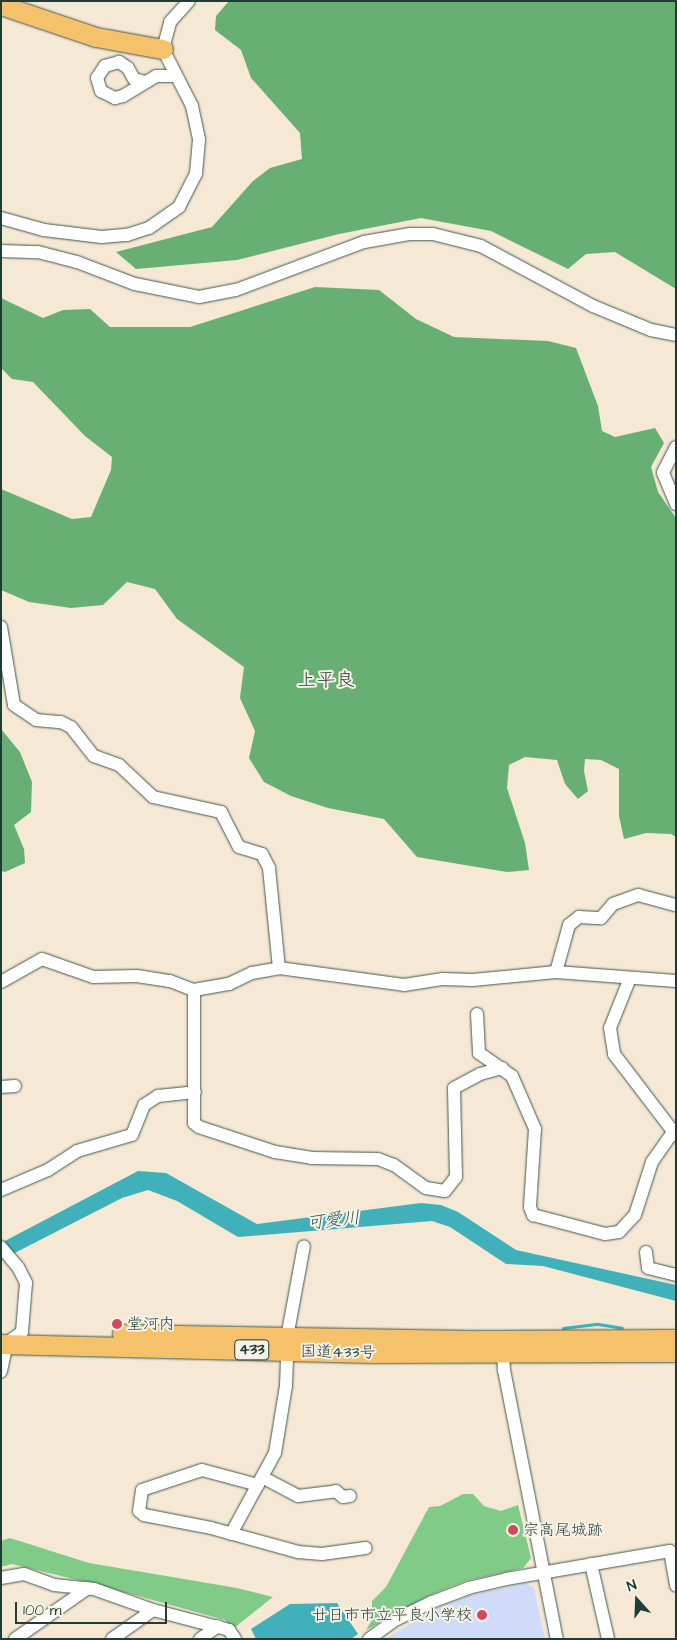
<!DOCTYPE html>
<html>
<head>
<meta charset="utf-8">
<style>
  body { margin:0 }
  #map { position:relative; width:677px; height:1640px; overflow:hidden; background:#f5e8d4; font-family:"Architects Daughter","Klee One",sans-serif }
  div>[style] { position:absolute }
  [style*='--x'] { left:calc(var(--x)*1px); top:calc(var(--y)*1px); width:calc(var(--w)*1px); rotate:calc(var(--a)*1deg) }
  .built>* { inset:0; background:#d0daf9 }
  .green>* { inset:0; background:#81cb88 }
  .forest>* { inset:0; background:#68af74 }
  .water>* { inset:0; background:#40b0ba }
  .stream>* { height:3px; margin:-1.5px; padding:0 1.5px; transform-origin:1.5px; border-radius:1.5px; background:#40b0ba }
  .roads { filter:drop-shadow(0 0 1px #3f574c) drop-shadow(0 0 1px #3f574c) }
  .minor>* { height:12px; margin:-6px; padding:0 6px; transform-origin:6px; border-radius:6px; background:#fff }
  .highway>* { height:19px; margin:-9.5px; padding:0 9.5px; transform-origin:9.5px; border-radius:9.5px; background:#f6c16b }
  .dots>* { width:14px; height:14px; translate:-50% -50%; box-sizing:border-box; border:2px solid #f7f3e8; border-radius:50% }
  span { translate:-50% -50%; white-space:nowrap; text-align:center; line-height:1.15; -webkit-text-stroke:4px #f7f3e8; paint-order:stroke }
  .shield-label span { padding:1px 4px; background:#f7f3e8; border:1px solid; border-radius:4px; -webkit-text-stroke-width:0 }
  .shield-label { font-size:15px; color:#1f3d34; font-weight:700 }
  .poi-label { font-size:16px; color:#1f3d34 }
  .left { translate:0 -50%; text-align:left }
  .right { translate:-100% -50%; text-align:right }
  .street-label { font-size:16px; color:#1f3d34 }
  .water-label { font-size:18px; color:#275a56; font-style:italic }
  .quarter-label { font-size:19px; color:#1f3d34 }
  .frame { position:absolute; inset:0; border:2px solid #1f3d34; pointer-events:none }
  .north { position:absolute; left:612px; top:1575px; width:50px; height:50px; -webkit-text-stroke:4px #f7f3e8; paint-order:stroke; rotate:340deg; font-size:14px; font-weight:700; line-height:20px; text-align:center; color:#1f3d34 }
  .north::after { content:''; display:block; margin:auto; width:18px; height:22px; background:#1f3d34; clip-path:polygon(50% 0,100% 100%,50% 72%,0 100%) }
  .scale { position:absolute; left:15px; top:1602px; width:152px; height:22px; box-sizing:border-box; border:2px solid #1f3d34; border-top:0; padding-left:6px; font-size:15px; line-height:18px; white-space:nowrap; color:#1f3d34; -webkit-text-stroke:4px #f7f3e8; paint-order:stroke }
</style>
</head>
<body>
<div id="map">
  <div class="built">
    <div style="clip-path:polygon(526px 1583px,534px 1588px,545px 1639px,385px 1639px,434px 1610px,471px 1595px)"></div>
  </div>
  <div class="green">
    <div style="clip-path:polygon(463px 1494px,473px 1494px,484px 1506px,501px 1511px,518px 1505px,531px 1558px,528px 1562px,523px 1568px,465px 1581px,430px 1595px,366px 1630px,372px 1620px,372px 1601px,386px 1587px,429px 1507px,440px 1506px)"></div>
    <div style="clip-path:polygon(10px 1538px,89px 1563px,237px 1588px,273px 1597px,234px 1628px,225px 1620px,102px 1586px,12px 1564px,1px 1567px,1px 1541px)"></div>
  </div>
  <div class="forest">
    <div style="clip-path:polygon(229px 1px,676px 1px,676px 289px,615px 252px,586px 254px,568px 269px,491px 231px,421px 218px,339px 234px,237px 260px,136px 269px,116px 252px,212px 227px,253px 181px,270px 168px,302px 159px,300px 133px,251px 78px,241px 50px,215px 30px,216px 16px)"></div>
    <div style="clip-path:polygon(315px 287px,379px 290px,416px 319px,454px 337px,548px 341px,576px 348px,598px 406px,602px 431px,615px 437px,655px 428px,664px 443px,651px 467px,658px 492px,676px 518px,676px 837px,671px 834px,646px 833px,624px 839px,619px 816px,619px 769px,601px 760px,585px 759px,584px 771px,588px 791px,578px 799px,565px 784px,557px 760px,525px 757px,509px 765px,507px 788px,525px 843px,529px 870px,507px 872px,417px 857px,384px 819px,328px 808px,291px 796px,264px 782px,249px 758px,255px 731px,240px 698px,244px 667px,177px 619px,155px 589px,127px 582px,103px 605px,71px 608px,29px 602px,1px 590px,1px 489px,72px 519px,91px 517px,111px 470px,112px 457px,85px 436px,33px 382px,12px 379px,1px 368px,1px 298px,43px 318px,63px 310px,90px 309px,110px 327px,190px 327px)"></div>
    <div style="clip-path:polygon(1px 729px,20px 752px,32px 782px,31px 812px,14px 825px,24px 849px,25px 863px,5px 872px,1px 871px)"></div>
  </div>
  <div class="water">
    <div style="clip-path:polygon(138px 1171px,166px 1173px,257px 1224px,421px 1203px,441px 1205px,458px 1212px,516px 1250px,676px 1285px,676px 1301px,543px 1266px,506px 1264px,450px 1227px,432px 1221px,238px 1237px,177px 1201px,148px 1190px,122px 1198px,1px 1260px,1px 1243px)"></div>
    <div style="clip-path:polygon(337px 1603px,358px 1634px,351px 1639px,256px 1639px,251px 1629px,290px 1604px)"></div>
  </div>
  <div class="stream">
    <div style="--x:563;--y:1328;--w:35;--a:-7"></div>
    <div style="--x:598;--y:1324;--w:24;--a:9"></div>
  </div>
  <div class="roads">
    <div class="minor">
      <div style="--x:145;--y:82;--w:11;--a:-165"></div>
      <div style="--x:134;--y:79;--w:13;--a:-119"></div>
      <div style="--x:128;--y:68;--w:11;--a:-146"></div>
      <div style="--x:119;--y:62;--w:15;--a:164"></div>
      <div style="--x:105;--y:66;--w:14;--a:124"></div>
      <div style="--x:97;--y:78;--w:14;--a:73"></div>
      <div style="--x:101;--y:91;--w:16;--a:27"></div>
      <div style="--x:115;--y:98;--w:8;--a:-14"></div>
      <div style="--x:123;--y:96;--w:39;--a:-31"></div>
      <div style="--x:156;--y:76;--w:20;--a:0"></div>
      <div style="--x:1;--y:218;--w:45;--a:15.6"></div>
      <div style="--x:44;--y:230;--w:58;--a:6.9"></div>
      <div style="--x:102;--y:237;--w:25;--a:-5"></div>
      <div style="--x:127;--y:235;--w:23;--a:-18"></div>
      <div style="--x:149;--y:228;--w:37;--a:-35"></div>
      <div style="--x:179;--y:207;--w:37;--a:-63"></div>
      <div style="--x:196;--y:174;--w:35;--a:-85"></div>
      <div style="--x:199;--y:139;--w:34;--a:-102"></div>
      <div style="--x:192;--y:106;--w:64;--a:-117"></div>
      <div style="--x:163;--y:49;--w:28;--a:-75"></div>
      <div style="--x:170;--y:22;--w:28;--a:-48"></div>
      <div style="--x:1;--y:251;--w:37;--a:2"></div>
      <div style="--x:38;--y:252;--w:40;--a:14.4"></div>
      <div style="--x:77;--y:262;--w:62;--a:20.8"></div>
      <div style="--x:135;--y:284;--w:65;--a:11.5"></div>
      <div style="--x:199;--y:297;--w:38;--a:-11"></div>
      <div style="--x:236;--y:290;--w:137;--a:-20.6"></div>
      <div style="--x:364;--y:242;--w:47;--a:-9.9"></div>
      <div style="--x:410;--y:234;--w:23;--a:0"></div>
      <div style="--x:433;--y:234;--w:49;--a:14"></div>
      <div style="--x:481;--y:246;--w:127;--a:28.2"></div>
      <div style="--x:593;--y:306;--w:63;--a:22.5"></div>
      <div style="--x:651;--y:330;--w:25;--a:11"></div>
      <div style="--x:676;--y:447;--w:29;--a:117"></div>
      <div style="--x:663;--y:473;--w:34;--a:67"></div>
      <div style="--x:1;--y:627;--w:79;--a:80.5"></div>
      <div style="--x:14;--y:705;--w:27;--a:34"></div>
      <div style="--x:36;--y:720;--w:25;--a:5"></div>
      <div style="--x:61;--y:722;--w:11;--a:27"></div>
      <div style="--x:71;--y:727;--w:37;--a:52"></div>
      <div style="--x:94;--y:756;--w:27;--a:20"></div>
      <div style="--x:119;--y:765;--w:47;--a:43.3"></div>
      <div style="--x:153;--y:797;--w:70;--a:12.4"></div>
      <div style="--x:221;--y:812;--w:39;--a:63"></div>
      <div style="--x:239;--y:847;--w:24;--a:17"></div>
      <div style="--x:262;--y:854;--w:16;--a:63"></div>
      <div style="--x:269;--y:868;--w:100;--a:84.3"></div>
      <div style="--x:556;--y:972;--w:49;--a:-74.5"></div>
      <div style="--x:569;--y:925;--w:13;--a:-39"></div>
      <div style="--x:579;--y:917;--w:22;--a:3"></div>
      <div style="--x:601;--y:918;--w:18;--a:-49"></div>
      <div style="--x:613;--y:904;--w:27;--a:-20"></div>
      <div style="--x:638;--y:895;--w:39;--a:15"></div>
      <div style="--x:630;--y:978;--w:54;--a:111.8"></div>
      <div style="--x:610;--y:1028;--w:26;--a:81"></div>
      <div style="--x:614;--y:1054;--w:102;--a:52.6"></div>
      <div style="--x:1;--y:982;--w:47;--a:-29.3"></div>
      <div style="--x:42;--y:959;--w:54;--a:19.4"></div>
      <div style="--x:93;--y:977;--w:44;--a:-1.3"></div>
      <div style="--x:137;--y:976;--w:33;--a:9"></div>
      <div style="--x:170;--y:981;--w:26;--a:21"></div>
      <div style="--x:194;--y:990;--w:36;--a:-10"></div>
      <div style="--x:229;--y:984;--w:25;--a:-26"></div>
      <div style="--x:252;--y:973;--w:27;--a:-10"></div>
      <div style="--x:279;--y:968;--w:126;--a:7.7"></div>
      <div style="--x:404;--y:985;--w:38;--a:-9"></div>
      <div style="--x:442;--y:979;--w:31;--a:2"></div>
      <div style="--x:473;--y:980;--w:83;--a:-5.5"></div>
      <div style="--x:556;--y:972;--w:120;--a:4.3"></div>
      <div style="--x:194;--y:990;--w:133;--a:90"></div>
      <div style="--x:194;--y:1123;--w:6;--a:39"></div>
      <div style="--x:199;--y:1127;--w:80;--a:18.2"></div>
      <div style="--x:275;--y:1152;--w:36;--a:9"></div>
      <div style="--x:311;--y:1158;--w:67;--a:0.9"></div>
      <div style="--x:378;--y:1159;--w:17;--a:21"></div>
      <div style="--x:394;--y:1165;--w:39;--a:36"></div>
      <div style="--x:426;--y:1188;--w:19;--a:9"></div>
      <div style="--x:445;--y:1191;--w:18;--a:-52"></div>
      <div style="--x:456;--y:1177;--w:89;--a:-91.3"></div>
      <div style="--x:454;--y:1088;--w:30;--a:-28"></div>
      <div style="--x:480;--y:1074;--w:23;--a:-15"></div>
      <div style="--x:477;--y:1014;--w:39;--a:87"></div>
      <div style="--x:479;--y:1053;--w:40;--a:34.9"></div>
      <div style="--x:512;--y:1076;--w:58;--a:66.5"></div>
      <div style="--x:535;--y:1129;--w:78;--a:93.7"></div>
      <div style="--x:530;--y:1207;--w:9;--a:69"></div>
      <div style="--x:533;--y:1215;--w:74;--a:14.8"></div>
      <div style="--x:605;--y:1234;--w:14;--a:-8"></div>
      <div style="--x:619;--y:1232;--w:23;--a:-47"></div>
      <div style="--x:635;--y:1215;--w:56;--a:-72.2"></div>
      <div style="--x:652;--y:1162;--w:35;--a:-55"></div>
      <div style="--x:1;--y:1087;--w:14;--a:-4"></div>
      <div style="--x:1;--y:1190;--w:51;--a:-23.1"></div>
      <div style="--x:48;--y:1170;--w:35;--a:-33"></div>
      <div style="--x:77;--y:1151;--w:57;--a:-16.2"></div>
      <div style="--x:132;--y:1135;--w:32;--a:-68"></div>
      <div style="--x:144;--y:1105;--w:17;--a:-33"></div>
      <div style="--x:158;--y:1096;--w:37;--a:-6"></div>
      <div style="--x:1;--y:1247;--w:26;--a:50"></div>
      <div style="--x:18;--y:1267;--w:18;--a:63"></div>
      <div style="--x:26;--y:1283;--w:49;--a:94.7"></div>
      <div style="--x:22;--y:1332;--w:19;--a:144"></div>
      <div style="--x:7;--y:1343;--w:29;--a:102"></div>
      <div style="--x:646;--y:1252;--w:16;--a:83"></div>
      <div style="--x:648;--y:1268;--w:29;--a:14"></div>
      <div style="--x:503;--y:1345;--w:25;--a:88"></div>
      <div style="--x:504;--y:1370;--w:274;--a:78.9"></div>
      <div style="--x:262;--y:1477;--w:41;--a:27.8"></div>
      <div style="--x:298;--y:1496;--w:38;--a:-7"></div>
      <div style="--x:336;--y:1491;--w:9;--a:41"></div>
      <div style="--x:343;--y:1497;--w:7;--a:-8"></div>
      <div style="--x:258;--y:1485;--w:58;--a:-165"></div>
      <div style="--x:202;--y:1470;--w:63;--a:161.6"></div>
      <div style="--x:142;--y:1490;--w:21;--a:98"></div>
      <div style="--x:139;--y:1511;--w:6;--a:39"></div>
      <div style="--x:144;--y:1515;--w:68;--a:11"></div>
      <div style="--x:211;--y:1528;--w:90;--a:15.4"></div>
      <div style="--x:298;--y:1552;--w:24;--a:5"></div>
      <div style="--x:322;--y:1554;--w:44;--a:-7.8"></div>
      <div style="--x:231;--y:1534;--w:92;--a:-61.5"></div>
      <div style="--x:275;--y:1453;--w:68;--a:-80.7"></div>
      <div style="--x:286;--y:1386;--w:54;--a:-87.9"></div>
      <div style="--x:288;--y:1332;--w:87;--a:-79.5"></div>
      <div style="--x:591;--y:1564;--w:77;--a:77.2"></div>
      <div style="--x:1;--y:1578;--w:23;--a:-10"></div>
      <div style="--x:24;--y:1574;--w:32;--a:20"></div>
      <div style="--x:54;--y:1585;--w:40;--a:5.7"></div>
      <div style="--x:94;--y:1589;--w:63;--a:19.6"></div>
      <div style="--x:153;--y:1610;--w:79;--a:14.7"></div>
      <div style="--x:229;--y:1630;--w:11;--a:56"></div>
      <div style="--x:15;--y:1639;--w:89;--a:-34.9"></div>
      <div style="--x:112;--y:1639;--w:50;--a:-35.3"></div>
      <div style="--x:200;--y:1639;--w:22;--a:-36"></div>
      <div style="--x:369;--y:1639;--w:34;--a:-36"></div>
      <div style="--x:397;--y:1619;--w:39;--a:-26"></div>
      <div style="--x:432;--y:1602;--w:39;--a:-21"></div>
      <div style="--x:468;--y:1588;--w:39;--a:-13"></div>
      <div style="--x:506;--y:1579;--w:166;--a:-9.7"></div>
      <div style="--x:670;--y:1551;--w:35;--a:80"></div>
    </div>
    <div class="highway">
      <div style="--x:1;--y:5;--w:100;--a:18.6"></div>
      <div style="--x:96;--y:37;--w:68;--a:10.2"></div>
      <div style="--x:122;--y:1334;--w:358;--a:1"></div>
      <div style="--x:480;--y:1340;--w:196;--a:-0.3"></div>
      <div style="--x:1;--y:1344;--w:370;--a:1.4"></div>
      <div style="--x:371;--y:1353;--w:305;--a:-0.2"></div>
    </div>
  </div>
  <div class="dots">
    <div style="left:117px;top:1324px;background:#d1495b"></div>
    <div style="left:513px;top:1530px;background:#d1495b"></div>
    <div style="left:482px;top:1615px;background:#d1495b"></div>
  </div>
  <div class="shield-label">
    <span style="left:252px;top:1350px">433</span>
  </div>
  <div class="poi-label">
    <span class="left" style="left:127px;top:1324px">堂河内</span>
    <span class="left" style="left:523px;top:1530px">宗高尾城跡</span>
    <span class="right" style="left:472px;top:1615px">廿日市市立平良小学校</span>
  </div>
  <div class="street-label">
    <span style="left:338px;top:1352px;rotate:1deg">国道433号</span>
  </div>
  <div class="water-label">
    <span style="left:333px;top:1221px;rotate:-6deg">可愛川</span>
  </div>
  <div class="quarter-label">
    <span style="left:326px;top:681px">上平良</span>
  </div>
  <div class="frame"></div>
  <div class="north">N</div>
  <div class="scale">100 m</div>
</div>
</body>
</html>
